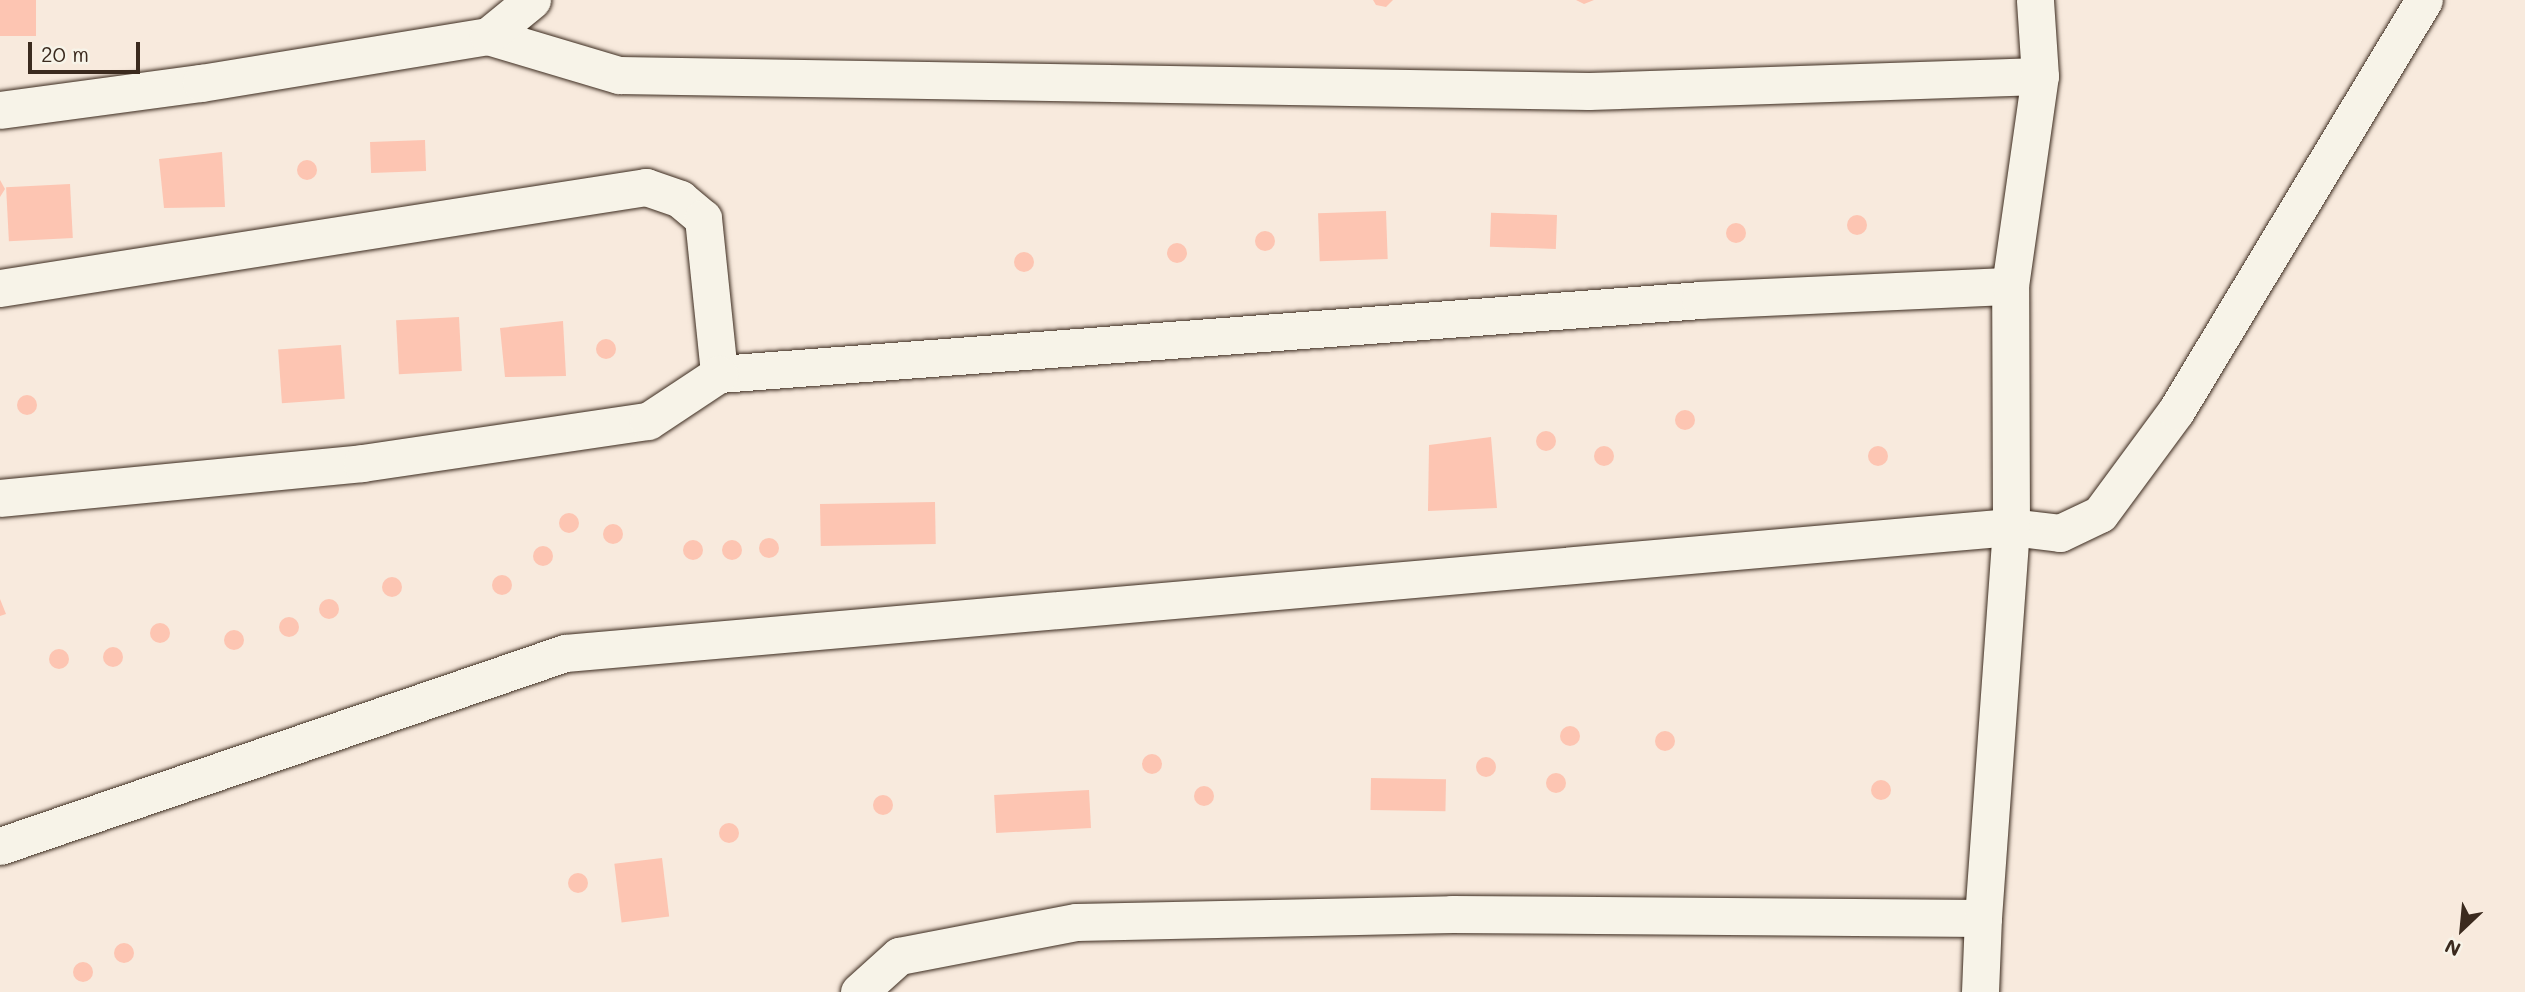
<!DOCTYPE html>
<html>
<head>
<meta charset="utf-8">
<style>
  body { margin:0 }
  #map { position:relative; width:2525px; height:992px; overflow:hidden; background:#f8eadd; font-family:Mali,sans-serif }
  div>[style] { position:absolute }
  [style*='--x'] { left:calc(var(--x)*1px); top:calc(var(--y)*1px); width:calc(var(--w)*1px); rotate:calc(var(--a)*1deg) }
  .building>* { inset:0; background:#fdc5b2; transform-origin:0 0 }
  .round { border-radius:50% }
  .roads { filter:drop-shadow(0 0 2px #3b2a1e) drop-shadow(0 0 2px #3b2a1e) }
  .minor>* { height:37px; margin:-18.5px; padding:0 18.5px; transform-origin:18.5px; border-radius:18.5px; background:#f7f3e8 }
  span { translate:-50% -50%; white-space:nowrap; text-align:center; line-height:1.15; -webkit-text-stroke:5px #f7f3e8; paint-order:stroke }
  .north { position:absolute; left:2427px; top:894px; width:70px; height:70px; -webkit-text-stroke:5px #f7f3e8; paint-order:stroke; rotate:206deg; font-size:19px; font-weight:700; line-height:28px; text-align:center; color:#3b2a1e }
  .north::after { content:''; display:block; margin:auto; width:24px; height:32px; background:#3b2a1e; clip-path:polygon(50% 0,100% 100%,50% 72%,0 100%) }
  .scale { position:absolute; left:28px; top:42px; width:112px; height:32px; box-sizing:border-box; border:4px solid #3b2a1e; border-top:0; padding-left:9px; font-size:21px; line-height:24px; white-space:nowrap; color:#3b2a1e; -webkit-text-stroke:5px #f7f3e8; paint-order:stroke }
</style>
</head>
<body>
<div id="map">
  <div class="building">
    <div style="left:0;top:0;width:36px;height:36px"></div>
    <div style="clip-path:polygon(1373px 0,1393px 0,1386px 7px,1376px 5px)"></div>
    <div style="clip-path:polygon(1576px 0,1594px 0,1584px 4px)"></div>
    <div style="left:425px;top:140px;width:31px;height:55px;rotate:88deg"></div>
    <div style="clip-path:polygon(222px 152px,225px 207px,164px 208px,159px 159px)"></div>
    <div class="round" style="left:297px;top:160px;width:20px;height:20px"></div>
    <div style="clip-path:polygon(0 180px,5px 189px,0 197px)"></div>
    <div style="left:70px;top:184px;width:54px;height:64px;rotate:87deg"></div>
    <div style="left:1386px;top:211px;width:48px;height:68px;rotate:88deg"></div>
    <div class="round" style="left:1847px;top:215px;width:20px;height:20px"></div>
    <div style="left:1557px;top:215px;width:34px;height:66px;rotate:92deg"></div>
    <div class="round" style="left:1726px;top:223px;width:20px;height:20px"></div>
    <div class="round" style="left:1255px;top:231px;width:20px;height:20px"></div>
    <div class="round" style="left:1167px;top:243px;width:20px;height:20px"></div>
    <div class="round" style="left:1014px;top:252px;width:20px;height:20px"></div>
    <div style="left:459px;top:317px;width:54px;height:63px;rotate:87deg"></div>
    <div style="clip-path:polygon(563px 321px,566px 376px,505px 377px,500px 328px)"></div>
    <div class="round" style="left:596px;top:339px;width:20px;height:20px"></div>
    <div style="left:341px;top:345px;width:54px;height:63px;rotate:86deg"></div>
    <div class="round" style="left:17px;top:395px;width:20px;height:20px"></div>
    <div class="round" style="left:1675px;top:410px;width:20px;height:20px"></div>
    <div class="round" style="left:1536px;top:431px;width:20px;height:20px"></div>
    <div style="clip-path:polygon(1491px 437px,1497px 508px,1428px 511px,1429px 445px)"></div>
    <div class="round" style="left:1594px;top:446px;width:20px;height:20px"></div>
    <div class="round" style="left:1868px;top:446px;width:20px;height:20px"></div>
    <div style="left:935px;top:502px;width:42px;height:115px;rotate:89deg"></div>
    <div class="round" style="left:559px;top:513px;width:20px;height:20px"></div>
    <div class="round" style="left:603px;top:524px;width:20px;height:20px"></div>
    <div class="round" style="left:759px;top:538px;width:20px;height:20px"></div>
    <div class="round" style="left:722px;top:540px;width:20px;height:20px"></div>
    <div class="round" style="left:683px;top:540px;width:20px;height:20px"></div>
    <div class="round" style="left:533px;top:546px;width:20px;height:20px"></div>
    <div class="round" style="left:492px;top:575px;width:20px;height:20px"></div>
    <div class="round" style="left:382px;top:577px;width:20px;height:20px"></div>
    <div style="clip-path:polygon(0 599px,6px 614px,0 616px)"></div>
    <div class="round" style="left:319px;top:599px;width:20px;height:20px"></div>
    <div class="round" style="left:279px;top:617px;width:20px;height:20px"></div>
    <div class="round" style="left:150px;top:623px;width:20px;height:20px"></div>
    <div class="round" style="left:224px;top:630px;width:20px;height:20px"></div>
    <div class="round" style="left:103px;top:647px;width:20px;height:20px"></div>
    <div class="round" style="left:49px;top:649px;width:20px;height:20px"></div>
    <div class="round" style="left:1560px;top:726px;width:20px;height:20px"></div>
    <div class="round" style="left:1655px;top:731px;width:20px;height:20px"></div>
    <div class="round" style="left:1142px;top:754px;width:20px;height:20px"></div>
    <div class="round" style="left:1476px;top:757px;width:20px;height:20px"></div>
    <div class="round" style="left:1546px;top:773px;width:20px;height:20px"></div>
    <div style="left:1371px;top:778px;width:75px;height:32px;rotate:1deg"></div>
    <div class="round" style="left:1871px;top:780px;width:20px;height:20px"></div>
    <div class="round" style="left:1194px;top:786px;width:20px;height:20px"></div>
    <div style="left:1089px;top:790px;width:38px;height:95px;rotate:87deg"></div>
    <div class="round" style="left:873px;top:795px;width:20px;height:20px"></div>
    <div class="round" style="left:719px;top:823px;width:20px;height:20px"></div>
    <div style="left:662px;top:858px;width:59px;height:48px;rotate:83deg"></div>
    <div class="round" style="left:568px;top:873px;width:20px;height:20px"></div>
    <div class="round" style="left:114px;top:943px;width:20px;height:20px"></div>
    <div class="round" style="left:73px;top:962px;width:20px;height:20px"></div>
  </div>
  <div class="roads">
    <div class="minor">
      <div style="--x:488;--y:36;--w:137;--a:16.6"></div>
      <div style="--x:619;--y:75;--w:970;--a:0.94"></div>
      <div style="--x:1589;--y:91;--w:451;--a:-1.9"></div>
      <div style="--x:0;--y:110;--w:203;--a:-7.7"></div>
      <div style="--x:201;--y:83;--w:291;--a:-9.3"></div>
      <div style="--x:488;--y:36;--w:57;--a:-39.3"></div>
      <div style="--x:0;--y:288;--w:654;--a:-8.89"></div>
      <div style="--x:646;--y:187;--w:36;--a:19"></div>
      <div style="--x:680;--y:199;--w:30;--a:40"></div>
      <div style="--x:703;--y:218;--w:157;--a:84.1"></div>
      <div style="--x:719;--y:374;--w:984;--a:-4.31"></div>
      <div style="--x:1700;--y:300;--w:310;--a:-2.6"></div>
      <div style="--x:0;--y:498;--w:364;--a:-5.5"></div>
      <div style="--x:362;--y:463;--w:289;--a:-8.4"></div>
      <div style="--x:648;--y:421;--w:85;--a:-33.5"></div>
      <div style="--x:0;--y:846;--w:597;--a:-18.86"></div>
      <div style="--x:565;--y:653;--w:1451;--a:-4.98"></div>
      <div style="--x:2011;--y:527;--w:49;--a:7"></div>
      <div style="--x:2060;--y:533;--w:44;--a:-25.4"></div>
      <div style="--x:2100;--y:514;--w:128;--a:-53.6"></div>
      <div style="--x:2176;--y:411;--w:480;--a:-58.9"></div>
      <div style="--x:859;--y:992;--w:54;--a:-42"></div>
      <div style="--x:899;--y:956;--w:180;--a:-10.9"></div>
      <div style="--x:1076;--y:922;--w:376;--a:-1.2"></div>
      <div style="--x:1452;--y:914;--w:531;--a:0.43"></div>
      <div style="--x:1983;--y:918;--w:392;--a:-85.9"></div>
      <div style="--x:2011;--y:527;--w:241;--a:-90.2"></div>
      <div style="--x:2010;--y:286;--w:212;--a:-81.9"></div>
      <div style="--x:2040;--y:76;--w:76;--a:-93.8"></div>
      <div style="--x:1980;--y:992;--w:74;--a:-87.7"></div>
    </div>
  </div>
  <div class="north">N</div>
  <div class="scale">20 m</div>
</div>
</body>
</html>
